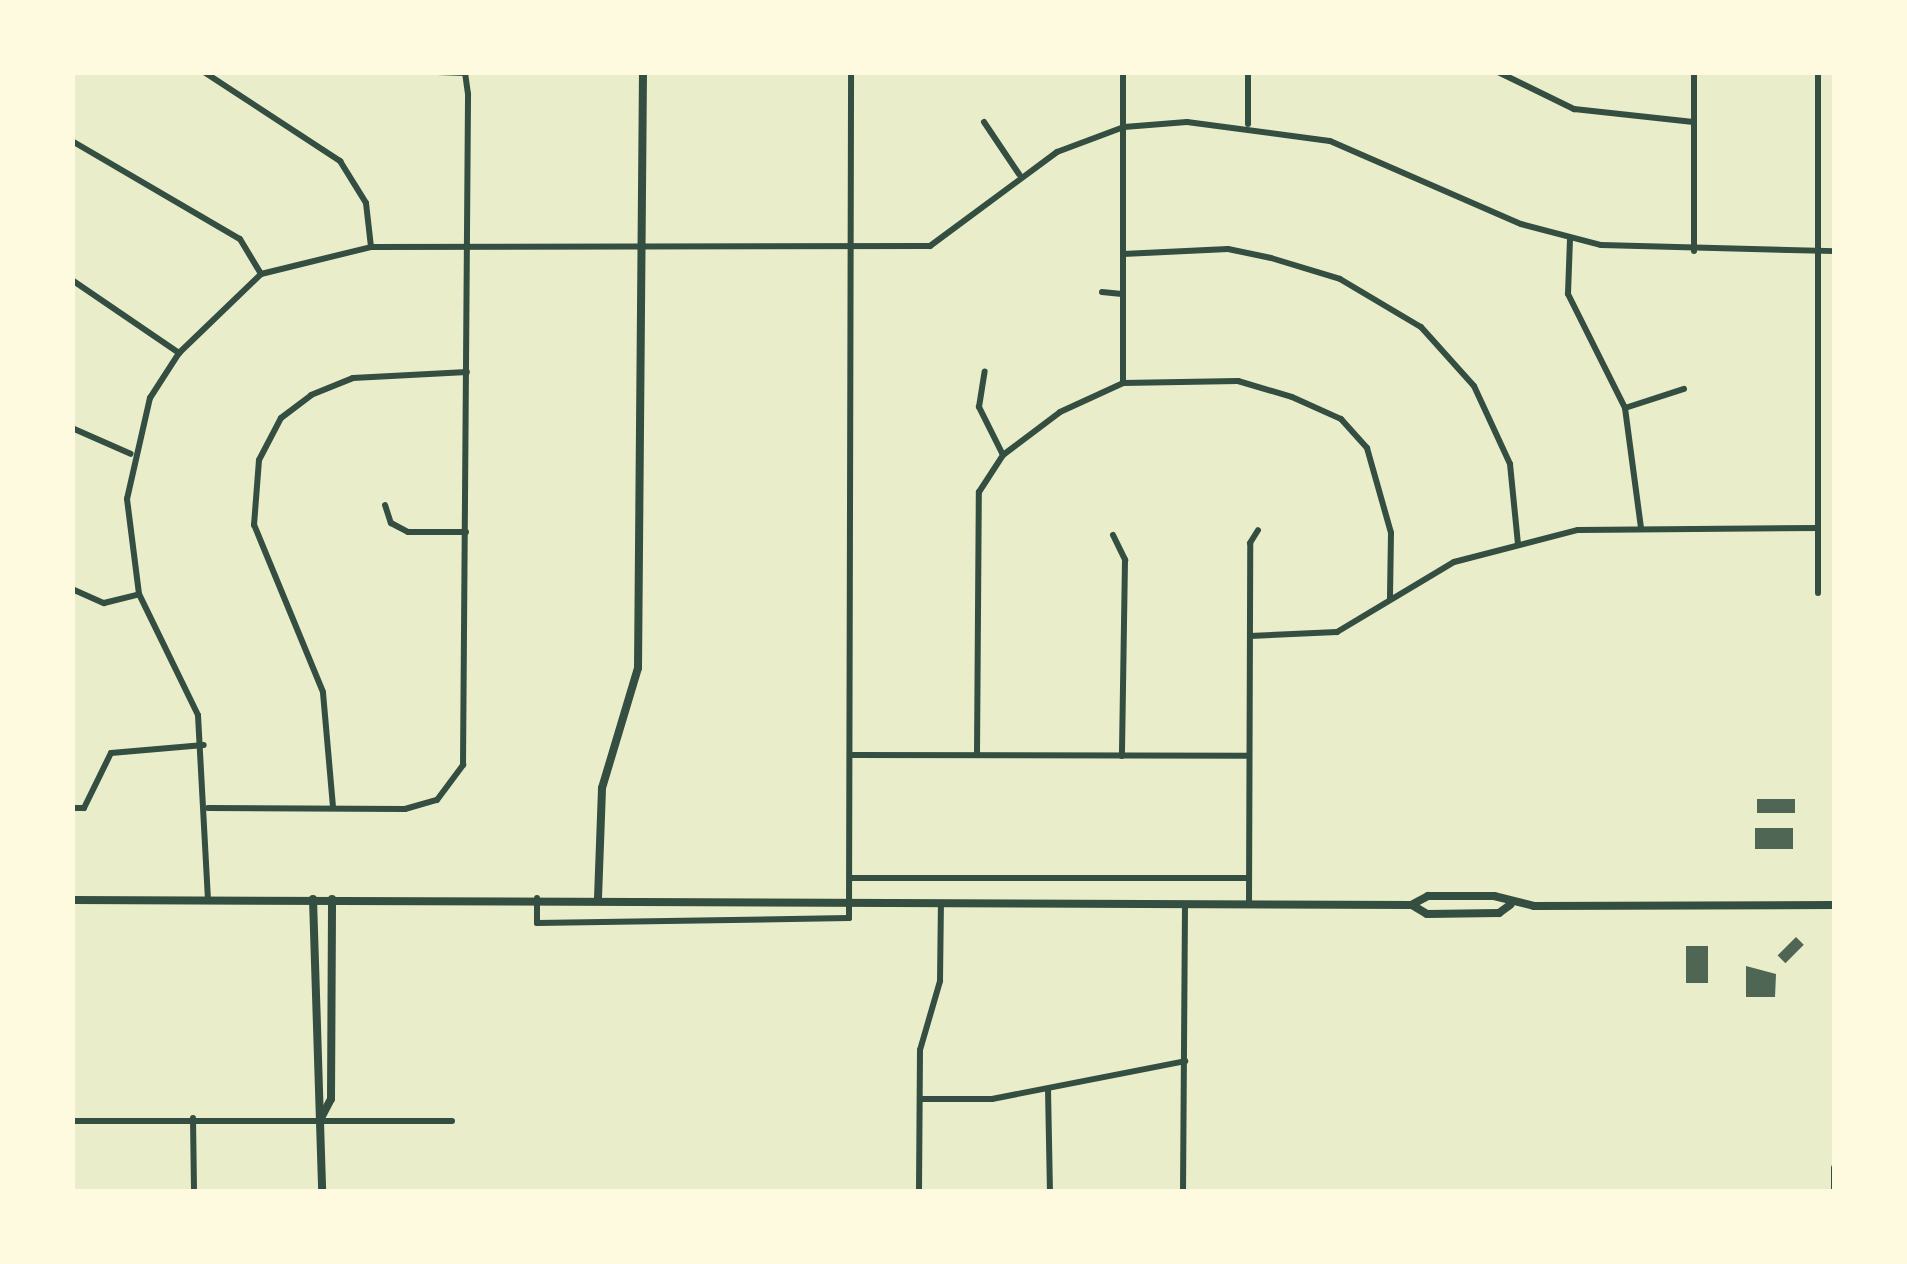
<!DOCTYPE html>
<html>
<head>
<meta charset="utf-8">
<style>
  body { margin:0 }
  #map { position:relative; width:1907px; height:1264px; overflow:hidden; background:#e9edc9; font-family:Figtree,sans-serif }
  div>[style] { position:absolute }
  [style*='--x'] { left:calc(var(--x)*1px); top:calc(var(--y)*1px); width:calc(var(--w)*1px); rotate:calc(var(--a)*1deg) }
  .building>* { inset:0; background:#4f6655; transform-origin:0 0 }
  .minor>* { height:6px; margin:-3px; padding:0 3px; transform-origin:3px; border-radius:3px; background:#344e41 }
  .tertiary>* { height:8px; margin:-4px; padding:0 4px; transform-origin:4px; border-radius:4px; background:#344e41 }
  .secondary>* { height:8px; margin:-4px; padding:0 4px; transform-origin:4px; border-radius:4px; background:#344e41 }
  span { translate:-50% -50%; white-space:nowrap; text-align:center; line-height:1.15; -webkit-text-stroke:9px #fefae0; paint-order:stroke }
  .frame { position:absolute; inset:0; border:75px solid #fefae0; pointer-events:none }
</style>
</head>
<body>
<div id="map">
  <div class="building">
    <div style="left:1757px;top:799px;width:38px;height:14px"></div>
    <div style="left:1755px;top:828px;width:38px;height:21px"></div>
    <div style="left:1796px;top:937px;width:11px;height:26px;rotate:45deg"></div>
    <div style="left:1686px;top:946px;width:22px;height:37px"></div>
    <div style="clip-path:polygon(1746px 966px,1776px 974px,1775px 997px,1746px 997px)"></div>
  </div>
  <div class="minor">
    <div style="--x:204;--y:72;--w:163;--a:33.2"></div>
    <div style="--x:340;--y:161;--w:49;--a:58.2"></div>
    <div style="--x:366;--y:203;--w:44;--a:83.5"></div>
    <div style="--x:1248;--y:72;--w:52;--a:90"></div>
    <div style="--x:1498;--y:72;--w:85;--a:26"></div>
    <div style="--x:1574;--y:109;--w:120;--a:6.2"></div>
    <div style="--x:1694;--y:72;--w:179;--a:90"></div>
    <div style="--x:1818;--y:72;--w:521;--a:90"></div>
    <div style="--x:984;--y:122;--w:63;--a:56.1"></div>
    <div style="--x:72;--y:141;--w:194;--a:30.3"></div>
    <div style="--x:240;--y:239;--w:41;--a:59"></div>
    <div style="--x:1570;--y:239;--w:55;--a:92.1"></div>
    <div style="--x:1568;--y:294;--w:127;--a:63.4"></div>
    <div style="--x:1625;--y:408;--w:121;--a:82.4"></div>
    <div style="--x:1123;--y:254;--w:105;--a:-2.7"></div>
    <div style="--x:1228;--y:249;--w:44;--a:11.8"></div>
    <div style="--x:1271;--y:258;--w:72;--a:16.9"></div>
    <div style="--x:1340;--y:279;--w:94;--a:30.7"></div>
    <div style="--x:1421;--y:327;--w:79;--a:48.1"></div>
    <div style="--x:1474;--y:386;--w:86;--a:65.2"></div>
    <div style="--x:1510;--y:464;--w:80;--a:84.3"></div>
    <div style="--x:72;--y:280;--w:130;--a:34.3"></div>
    <div style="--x:1102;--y:292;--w:20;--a:6"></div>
    <div style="--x:1123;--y:383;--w:311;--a:-90"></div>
    <div style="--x:1625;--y:408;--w:62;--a:-17.9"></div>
    <div style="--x:72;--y:428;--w:64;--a:23.8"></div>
    <div style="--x:1003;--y:455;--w:71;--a:-37"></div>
    <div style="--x:1060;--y:412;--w:69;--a:-24.7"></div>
    <div style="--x:1123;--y:383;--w:115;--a:-1"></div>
    <div style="--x:1238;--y:381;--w:56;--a:16.5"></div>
    <div style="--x:1292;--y:397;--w:54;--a:24.2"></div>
    <div style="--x:1341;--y:419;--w:39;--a:48"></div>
    <div style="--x:1367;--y:448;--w:88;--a:74.2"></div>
    <div style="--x:1391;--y:533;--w:65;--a:90.9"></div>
    <div style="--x:385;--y:505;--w:19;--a:72"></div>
    <div style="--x:391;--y:523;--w:19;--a:28"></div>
    <div style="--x:408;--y:532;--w:58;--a:0"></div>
    <div style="--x:1113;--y:535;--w:28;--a:64"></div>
    <div style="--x:1125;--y:560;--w:196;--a:90.9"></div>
    <div style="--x:72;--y:589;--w:35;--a:24"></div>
    <div style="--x:104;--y:603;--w:36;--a:-14"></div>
    <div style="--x:1250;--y:636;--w:87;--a:-2.6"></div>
    <div style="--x:1337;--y:632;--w:136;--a:-30.9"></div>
    <div style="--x:1454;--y:562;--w:128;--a:-14.5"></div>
    <div style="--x:1578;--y:530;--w:240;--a:-0.5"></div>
    <div style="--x:850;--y:755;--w:398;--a:0.1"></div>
    <div style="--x:977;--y:755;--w:263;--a:-89.6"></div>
    <div style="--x:979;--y:492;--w:44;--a:-57"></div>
    <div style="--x:1003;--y:455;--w:54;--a:-116.6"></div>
    <div style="--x:979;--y:407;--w:36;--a:-81"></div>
    <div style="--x:333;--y:807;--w:115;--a:-95"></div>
    <div style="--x:323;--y:692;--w:181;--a:-112.4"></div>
    <div style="--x:254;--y:525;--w:65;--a:-85.6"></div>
    <div style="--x:259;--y:460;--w:47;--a:-62.4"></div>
    <div style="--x:281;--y:418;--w:38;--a:-37"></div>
    <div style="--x:311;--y:395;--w:45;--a:-22"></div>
    <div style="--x:353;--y:378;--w:114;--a:-3"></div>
    <div style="--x:72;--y:808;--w:12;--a:0"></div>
    <div style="--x:84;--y:808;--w:61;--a:-63.9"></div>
    <div style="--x:111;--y:753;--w:93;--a:-4.9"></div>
    <div style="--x:208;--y:808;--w:197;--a:0.3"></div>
    <div style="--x:405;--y:809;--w:33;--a:-16"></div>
    <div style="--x:437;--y:800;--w:44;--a:-53.4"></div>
    <div style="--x:463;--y:765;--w:671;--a:-89.57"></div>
    <div style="--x:468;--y:94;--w:21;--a:-98"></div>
    <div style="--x:465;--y:73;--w:28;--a:-178"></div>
    <div style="--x:851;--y:878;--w:398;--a:0"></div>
    <div style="--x:537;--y:898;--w:25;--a:90"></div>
    <div style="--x:537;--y:923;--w:312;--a:-0.9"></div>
    <div style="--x:849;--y:918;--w:846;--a:-89.86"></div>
    <div style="--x:208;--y:900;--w:185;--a:-93.1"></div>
    <div style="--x:198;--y:715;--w:135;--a:-116"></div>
    <div style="--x:139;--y:594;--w:96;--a:-97.2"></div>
    <div style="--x:127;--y:499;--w:104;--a:-77.2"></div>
    <div style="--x:150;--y:398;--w:54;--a:-57.2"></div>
    <div style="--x:179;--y:353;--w:114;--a:-43.9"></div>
    <div style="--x:261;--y:274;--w:113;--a:-13.8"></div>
    <div style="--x:371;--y:247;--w:559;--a:-0.1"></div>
    <div style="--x:930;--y:246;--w:158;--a:-36.5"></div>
    <div style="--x:1057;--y:152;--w:72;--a:-20.5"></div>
    <div style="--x:1124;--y:127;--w:63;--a:-4.5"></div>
    <div style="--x:1187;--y:122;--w:144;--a:7.6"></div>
    <div style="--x:1330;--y:141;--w:208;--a:23.5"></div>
    <div style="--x:1521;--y:224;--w:83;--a:14.7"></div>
    <div style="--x:1601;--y:245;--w:234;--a:1.5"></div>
    <div style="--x:1249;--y:905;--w:362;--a:-89.8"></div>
    <div style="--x:1250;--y:543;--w:15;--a:-58"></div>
    <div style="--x:1048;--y:1089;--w:103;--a:88.9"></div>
    <div style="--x:920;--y:1099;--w:72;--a:0"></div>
    <div style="--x:992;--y:1099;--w:197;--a:-11.1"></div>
    <div style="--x:193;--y:1118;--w:74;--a:89.2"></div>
    <div style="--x:72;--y:1121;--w:380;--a:0"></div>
    <div style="--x:919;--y:1192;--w:142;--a:-89.6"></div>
    <div style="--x:920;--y:1050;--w:72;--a:-73.8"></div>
    <div style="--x:940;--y:981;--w:77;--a:-89.3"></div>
    <div style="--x:1183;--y:1192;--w:288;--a:-89.6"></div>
  </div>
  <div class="tertiary">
    <div style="--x:598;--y:898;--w:110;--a:-87.9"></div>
    <div style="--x:602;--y:788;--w:125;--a:-73.3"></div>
    <div style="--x:638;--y:668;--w:596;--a:-89.52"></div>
    <div style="--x:313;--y:899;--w:293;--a:88.2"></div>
    <div style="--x:322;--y:1116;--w:19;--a:-62"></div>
    <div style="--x:331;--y:1099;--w:200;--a:-89.7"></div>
  </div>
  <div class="secondary">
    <div style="--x:72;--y:900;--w:1340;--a:0.21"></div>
    <div style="--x:1412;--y:905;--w:17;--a:31"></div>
    <div style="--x:1427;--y:914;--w:72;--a:-0.8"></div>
    <div style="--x:1499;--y:913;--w:14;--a:-36"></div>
    <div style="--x:1413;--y:904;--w:17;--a:-28"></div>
    <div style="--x:1428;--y:896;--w:66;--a:0"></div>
    <div style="--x:1494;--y:896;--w:41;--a:14"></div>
    <div style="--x:1534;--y:906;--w:301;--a:-0.2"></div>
    <div style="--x:1835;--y:1192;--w:24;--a:-90"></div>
  </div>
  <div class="frame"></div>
</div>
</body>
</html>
